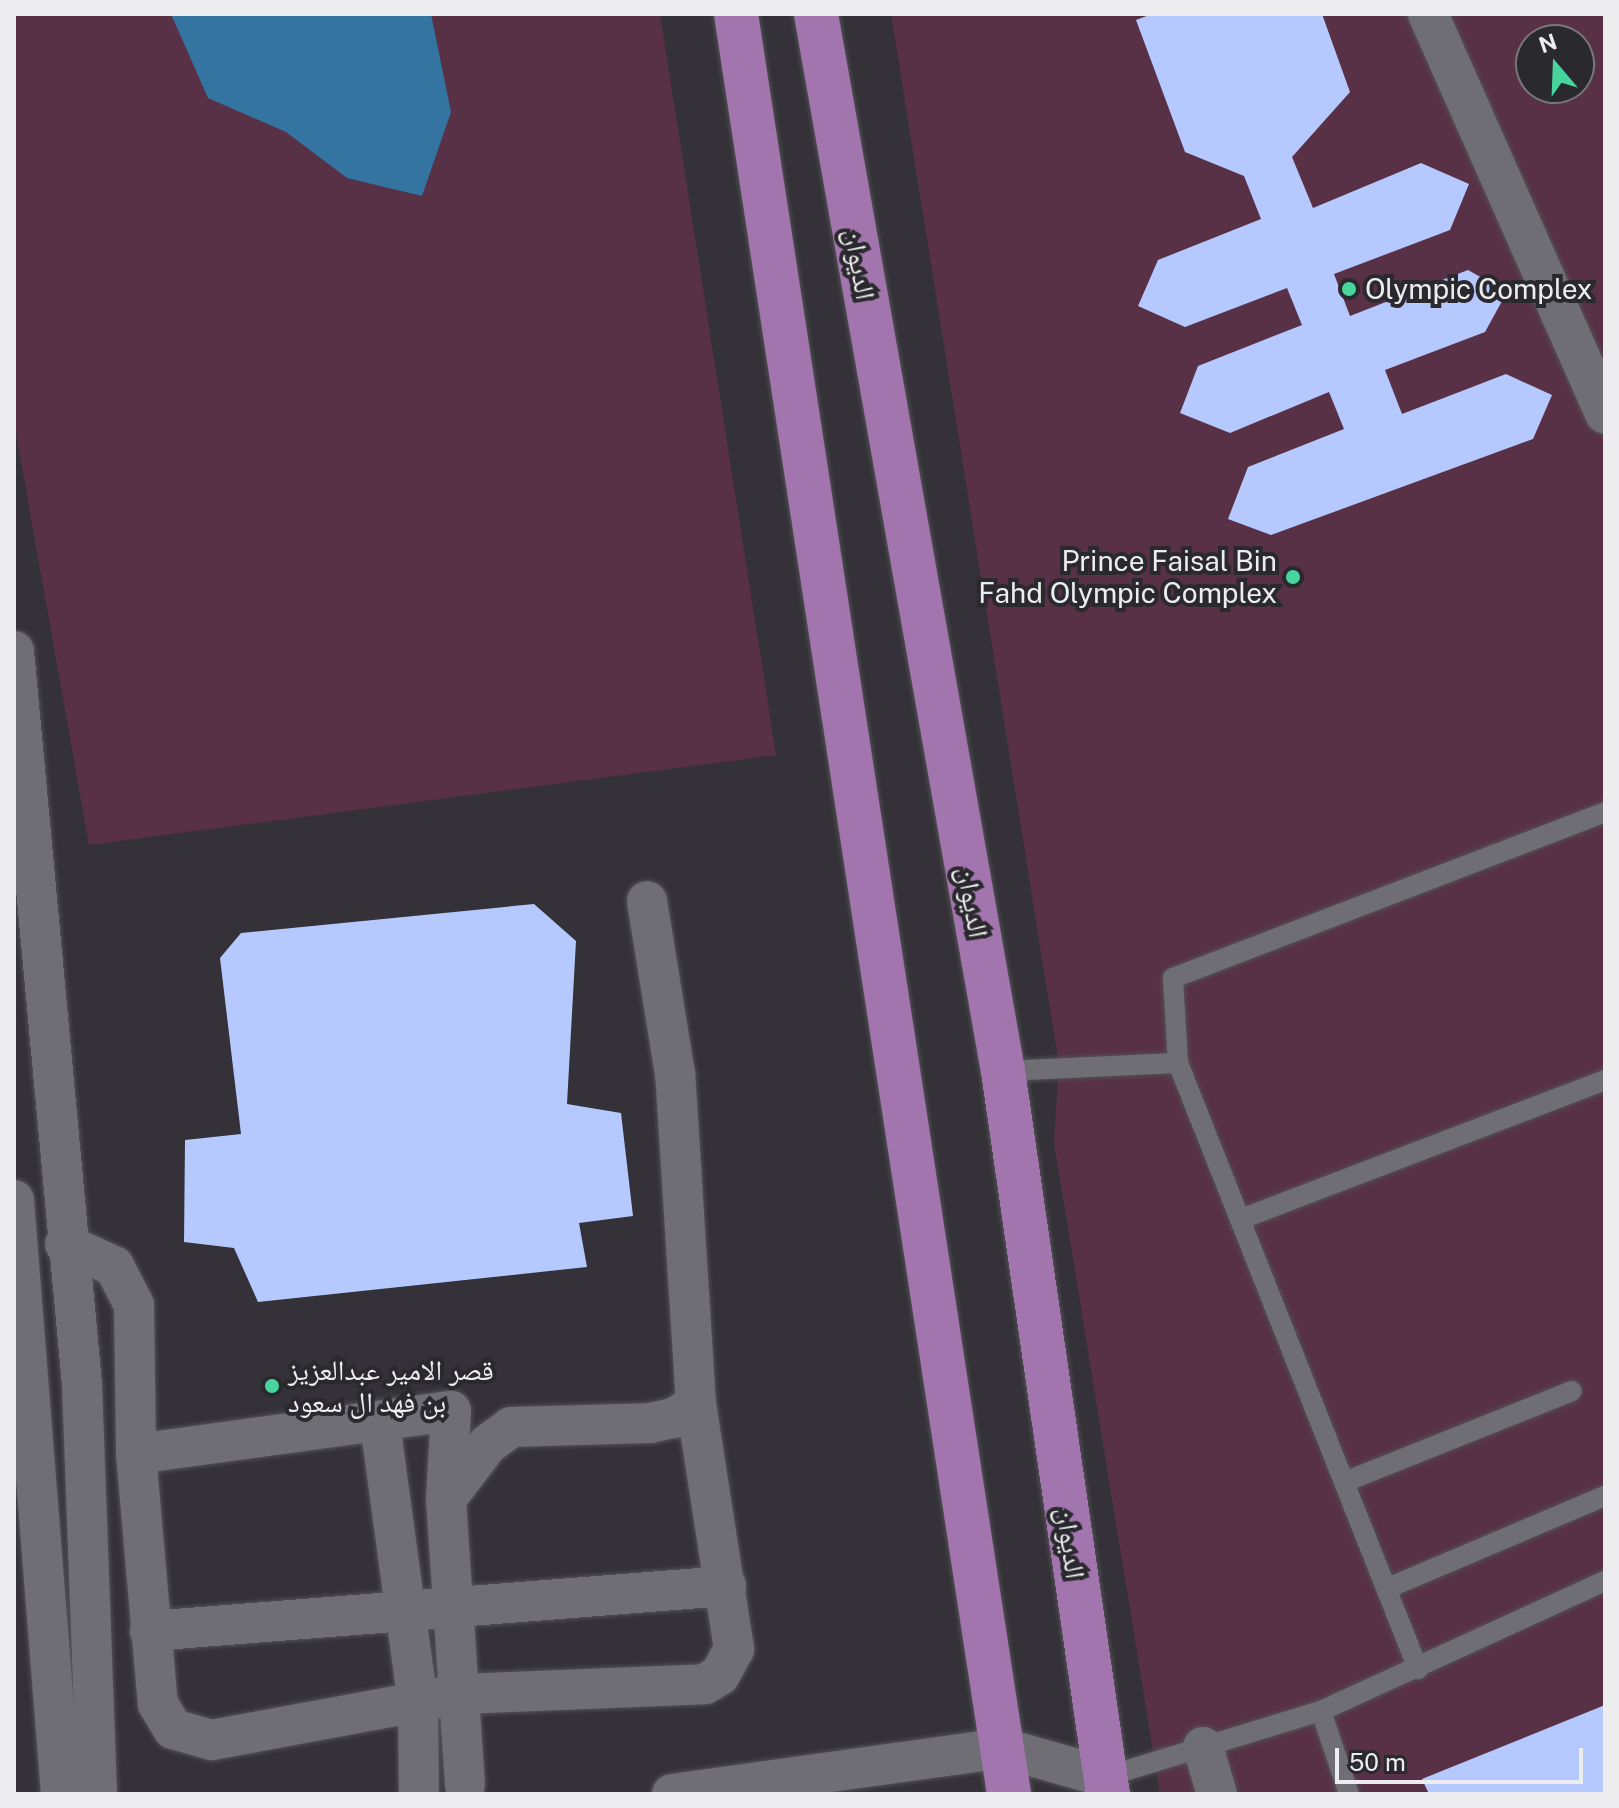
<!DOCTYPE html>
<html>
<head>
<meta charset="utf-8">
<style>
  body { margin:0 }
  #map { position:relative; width:1619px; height:1808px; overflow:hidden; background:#343238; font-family:"Public Sans","Noto Naskh Arabic",sans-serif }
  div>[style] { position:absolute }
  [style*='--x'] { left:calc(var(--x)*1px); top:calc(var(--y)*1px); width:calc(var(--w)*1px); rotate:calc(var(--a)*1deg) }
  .green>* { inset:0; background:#593147 }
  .water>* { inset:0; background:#3374a1 }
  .building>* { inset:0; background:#b5c9fe }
  .roads { filter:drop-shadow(0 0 2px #525155) drop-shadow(0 0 2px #525155) }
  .service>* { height:20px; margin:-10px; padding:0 10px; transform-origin:10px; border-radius:10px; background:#6f6e74 }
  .minor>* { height:40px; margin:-20px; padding:0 20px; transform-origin:20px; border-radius:20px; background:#6f6e74 }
  .primary>* { height:44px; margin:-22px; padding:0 22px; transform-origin:22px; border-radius:22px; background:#a375ae }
  .dots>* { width:22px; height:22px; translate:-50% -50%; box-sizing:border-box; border:4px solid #2a292e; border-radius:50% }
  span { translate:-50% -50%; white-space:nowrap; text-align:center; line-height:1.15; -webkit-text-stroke:8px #2a292e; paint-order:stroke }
  .street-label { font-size:28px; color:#ededf0 }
  .poi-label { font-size:28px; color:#ededf0 }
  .left { translate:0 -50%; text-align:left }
  .right { translate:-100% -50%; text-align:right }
  .frame { position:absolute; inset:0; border:16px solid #ededf0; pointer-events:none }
  .north { position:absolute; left:1515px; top:24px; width:80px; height:80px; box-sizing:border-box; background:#2a292e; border:2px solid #78777c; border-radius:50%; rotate:341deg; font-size:22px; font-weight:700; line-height:32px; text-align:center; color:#ededf0 }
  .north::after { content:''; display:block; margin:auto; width:28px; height:36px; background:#48d49d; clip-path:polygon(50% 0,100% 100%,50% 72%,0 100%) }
  .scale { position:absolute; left:1335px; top:1748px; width:248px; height:36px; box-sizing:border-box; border:4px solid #ededf0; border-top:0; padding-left:10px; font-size:24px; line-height:28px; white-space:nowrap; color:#ededf0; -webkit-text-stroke:6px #2a292e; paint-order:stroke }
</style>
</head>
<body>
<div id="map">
  <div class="green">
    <div style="clip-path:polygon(14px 14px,660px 14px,776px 755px,89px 845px,14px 422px)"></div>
    <div style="clip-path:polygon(evenodd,891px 14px,1605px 14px,1605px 1794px,1160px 1794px,1054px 1142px,1059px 1065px,891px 14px,1531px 40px,1579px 40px,1579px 88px,1531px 88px,1531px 40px)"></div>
  </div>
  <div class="water">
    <div style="clip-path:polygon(171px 14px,431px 14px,451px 112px,422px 196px,347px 178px,286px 132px,208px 98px)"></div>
  </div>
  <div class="building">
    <div style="clip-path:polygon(1152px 14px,1322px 14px,1350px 92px,1292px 157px,1313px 208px,1421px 163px,1469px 184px,1450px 230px,1334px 274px,1350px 316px,1468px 270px,1507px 292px,1485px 332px,1385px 370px,1402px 414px,1506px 374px,1552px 395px,1533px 439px,1271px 535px,1228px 519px,1248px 467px,1344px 429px,1329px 392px,1230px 433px,1180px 413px,1198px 366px,1302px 325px,1287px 288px,1185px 327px,1138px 306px,1158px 260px,1261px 219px,1244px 176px,1185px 152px,1136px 20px)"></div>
    <div style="clip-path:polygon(534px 904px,576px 941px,567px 1104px,621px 1113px,633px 1216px,579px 1223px,587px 1267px,258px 1302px,234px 1248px,184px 1242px,185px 1140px,241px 1134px,220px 958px,241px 933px)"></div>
    <div style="clip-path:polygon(1605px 1705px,1605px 1794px,1429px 1794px,1422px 1779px)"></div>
  </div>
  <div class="roads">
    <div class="service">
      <div style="--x:1178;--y:1063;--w:85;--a:-93.4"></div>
      <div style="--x:1173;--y:978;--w:463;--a:-21"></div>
      <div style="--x:1003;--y:1071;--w:175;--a:-2.6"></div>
      <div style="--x:1178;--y:1063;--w:652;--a:68.39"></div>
      <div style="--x:1241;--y:1219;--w:390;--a:-20.9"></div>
      <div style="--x:1347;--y:1481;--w:242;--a:-21.8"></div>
      <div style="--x:1388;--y:1588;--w:236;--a:-23"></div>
      <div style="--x:1321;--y:1711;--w:88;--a:71.4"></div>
      <div style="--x:1105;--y:1777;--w:226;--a:-17"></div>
      <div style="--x:1321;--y:1711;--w:312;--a:-24.6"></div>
    </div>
    <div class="minor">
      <div style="--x:1428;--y:14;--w:437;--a:66.1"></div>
      <div style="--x:14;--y:651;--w:736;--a:84.7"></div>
      <div style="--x:82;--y:1384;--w:410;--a:87.9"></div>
      <div style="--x:14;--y:1200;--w:596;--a:85.48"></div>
      <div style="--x:65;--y:1244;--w:54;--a:24.2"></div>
      <div style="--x:114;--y:1266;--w:44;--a:62.9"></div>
      <div style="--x:134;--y:1305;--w:149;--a:89.2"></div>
      <div style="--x:136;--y:1454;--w:251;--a:85"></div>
      <div style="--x:158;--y:1704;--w:29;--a:59"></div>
      <div style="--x:173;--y:1729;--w:41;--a:15.8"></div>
      <div style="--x:212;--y:1740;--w:253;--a:-10.5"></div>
      <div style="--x:461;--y:1694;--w:244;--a:-2.3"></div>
      <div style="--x:705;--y:1684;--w:17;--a:-31"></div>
      <div style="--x:720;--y:1675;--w:30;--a:-62"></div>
      <div style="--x:734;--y:1649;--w:248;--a:-98.8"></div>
      <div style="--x:380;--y:1423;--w:283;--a:82.3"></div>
      <div style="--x:418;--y:1703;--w:91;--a:89.4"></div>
      <div style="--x:136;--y:1454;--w:318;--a:-7.8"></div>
      <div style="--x:451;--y:1411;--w:88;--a:93.3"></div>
      <div style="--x:446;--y:1499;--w:286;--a:86.2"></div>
      <div style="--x:446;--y:1499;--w:69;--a:-52.6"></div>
      <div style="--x:488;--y:1444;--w:29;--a:-36"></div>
      <div style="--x:511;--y:1427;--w:139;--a:-1.6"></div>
      <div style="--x:650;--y:1423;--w:25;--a:-12"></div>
      <div style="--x:674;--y:1418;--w:26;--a:-32"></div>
      <div style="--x:696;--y:1404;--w:331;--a:-93.6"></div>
      <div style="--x:675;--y:1074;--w:175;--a:-99.2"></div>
      <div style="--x:150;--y:1631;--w:578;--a:-4.47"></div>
      <div style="--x:1203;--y:1747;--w:49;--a:73.4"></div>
      <div style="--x:672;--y:1794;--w:334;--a:-7.9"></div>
      <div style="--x:1003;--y:1748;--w:106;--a:15.9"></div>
    </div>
    <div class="primary">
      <div style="--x:736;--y:14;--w:1801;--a:81.28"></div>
      <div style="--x:816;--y:14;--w:1073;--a:79.97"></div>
      <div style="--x:1003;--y:1071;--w:731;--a:81.74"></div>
    </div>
  </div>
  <div class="dots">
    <div style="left:1349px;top:289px;background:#48d49d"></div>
    <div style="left:1293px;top:577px;background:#48d49d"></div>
    <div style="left:272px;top:1386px;background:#48d49d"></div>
  </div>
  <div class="street-label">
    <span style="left:860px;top:264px;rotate:80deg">الديوان</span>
    <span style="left:973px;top:902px;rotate:80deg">الديوان</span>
    <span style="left:1071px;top:1543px;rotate:82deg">الديوان</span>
  </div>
  <div class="poi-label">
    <span class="left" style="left:1365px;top:289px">Olympic Complex</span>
    <span class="right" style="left:1277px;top:577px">Prince Faisal Bin<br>Fahd Olympic Complex</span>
    <span class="left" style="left:288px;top:1386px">قصر الامير عبدالعزيز<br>بن فهد ال سعود</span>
  </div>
  <div class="frame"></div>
  <div class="north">N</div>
  <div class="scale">50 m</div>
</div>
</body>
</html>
